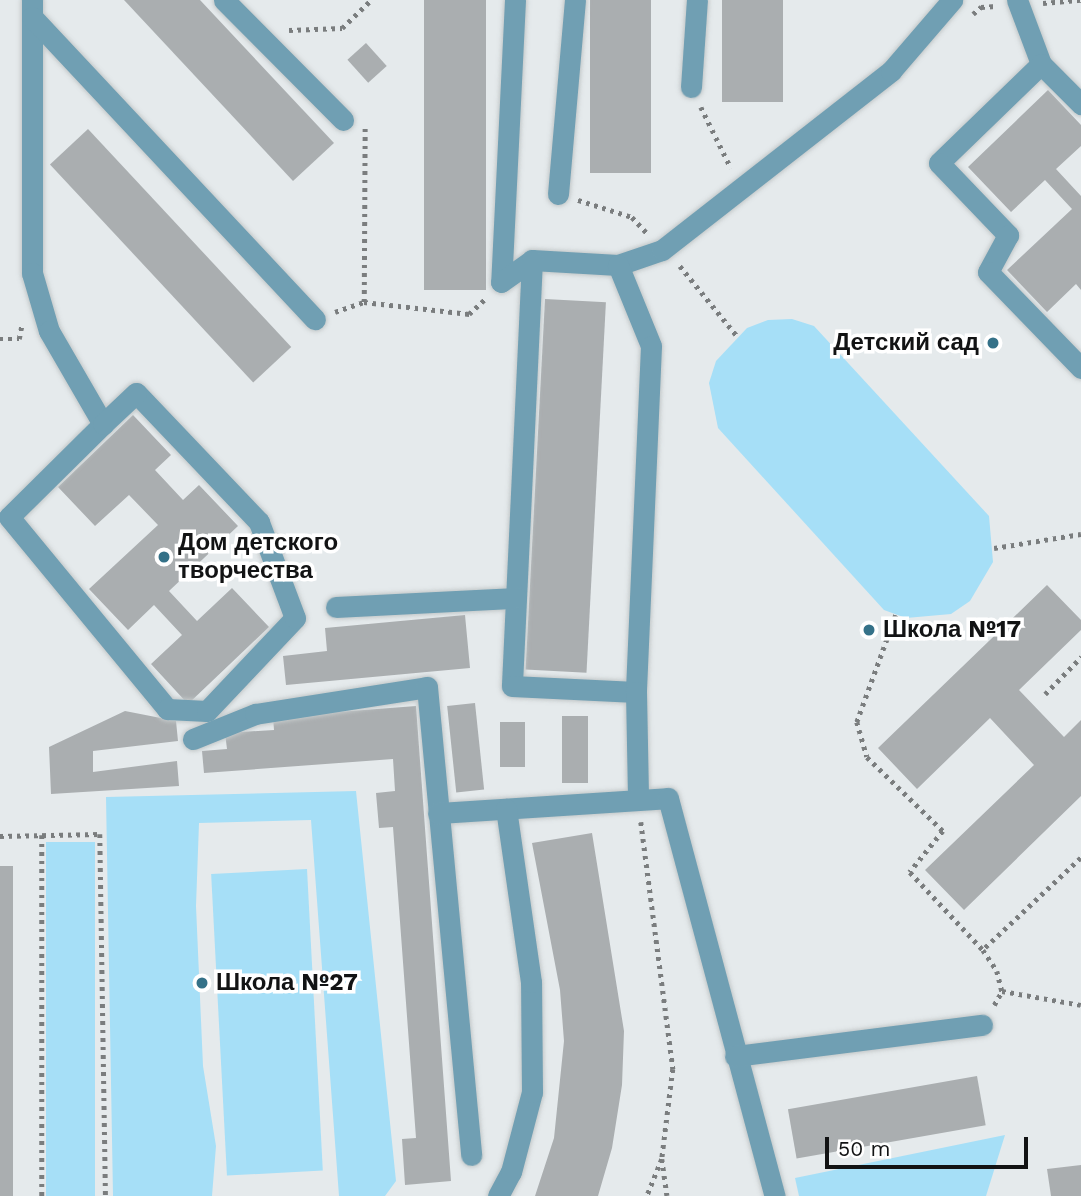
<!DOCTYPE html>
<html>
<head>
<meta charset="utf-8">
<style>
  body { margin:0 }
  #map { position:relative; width:1081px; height:1196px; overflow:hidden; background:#e5eaec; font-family:"Work Sans",sans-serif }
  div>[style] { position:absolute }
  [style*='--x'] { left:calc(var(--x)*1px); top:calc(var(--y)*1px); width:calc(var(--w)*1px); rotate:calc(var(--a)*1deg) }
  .green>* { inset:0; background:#a6dff7; transform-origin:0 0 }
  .building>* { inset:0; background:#aaaeb0; transform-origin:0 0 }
  .path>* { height:4.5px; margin-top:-2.25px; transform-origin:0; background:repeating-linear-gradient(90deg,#7a7d7e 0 3.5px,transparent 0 8.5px) }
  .roads { filter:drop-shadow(0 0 2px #c3c8c9) drop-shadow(0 0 2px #c3c8c9) }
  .minor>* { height:21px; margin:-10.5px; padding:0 10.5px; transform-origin:10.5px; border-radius:10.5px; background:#709fb3 }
  .dots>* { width:19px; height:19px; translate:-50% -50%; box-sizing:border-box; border:4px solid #fff; border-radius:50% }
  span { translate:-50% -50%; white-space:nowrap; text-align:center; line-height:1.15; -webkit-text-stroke:7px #fff; paint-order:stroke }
  .poi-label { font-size:24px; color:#121314; font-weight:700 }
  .right { translate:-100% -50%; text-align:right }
  .left { translate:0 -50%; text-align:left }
  .scale { position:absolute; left:825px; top:1137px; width:203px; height:32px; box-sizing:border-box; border:4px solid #121314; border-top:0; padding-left:9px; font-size:21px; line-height:24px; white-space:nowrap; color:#121314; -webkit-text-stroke:5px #fff; paint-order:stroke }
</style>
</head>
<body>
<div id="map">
  <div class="green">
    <div style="clip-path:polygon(792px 319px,814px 326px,989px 516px,993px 562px,970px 601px,951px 614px,906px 618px,884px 610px,718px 428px,709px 383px,716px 361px,747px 328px,768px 320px)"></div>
    <div style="clip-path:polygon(356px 791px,396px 1181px,385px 1196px,339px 1196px,311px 820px,199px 823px,196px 906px,203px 1066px,216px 1146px,212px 1196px,113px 1196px,106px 797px)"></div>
    <div style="left:46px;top:842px;width:49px;height:354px"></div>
    <div style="left:307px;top:869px;width:302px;height:96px;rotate:87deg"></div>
    <div style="clip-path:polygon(1005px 1135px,986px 1196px,799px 1196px,795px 1178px)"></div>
  </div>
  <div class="building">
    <div style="clip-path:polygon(124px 0,200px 0,334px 143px,293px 181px)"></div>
    <div style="left:424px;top:0;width:62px;height:290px"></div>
    <div style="left:590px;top:0;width:61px;height:173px"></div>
    <div style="left:722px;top:0;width:61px;height:102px"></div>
    <div style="left:366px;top:43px;width:31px;height:25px;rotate:48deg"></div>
    <div style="clip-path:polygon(1048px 90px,1081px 125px,1081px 146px,1056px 169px,1081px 196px,1081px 290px,1076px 284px,1047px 312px,1007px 270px,1072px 209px,1045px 180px,1011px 212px,968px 167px)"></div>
    <div style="left:88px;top:129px;width:298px;height:52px;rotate:47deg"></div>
    <div style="left:545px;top:299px;width:61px;height:371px;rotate:3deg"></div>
    <div style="clip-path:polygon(133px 415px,171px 455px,155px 470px,183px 500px,199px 485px,238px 526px,169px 591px,197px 621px,232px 588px,269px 627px,188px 704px,151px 664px,182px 635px,154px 605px,128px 630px,89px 589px,158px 525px,129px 495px,95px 526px,58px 487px)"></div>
    <div style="clip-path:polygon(1047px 585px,1081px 620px,1081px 630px,1019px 690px,1064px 737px,1081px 720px,1081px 796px,964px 910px,925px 870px,1034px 765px,990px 718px,917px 789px,878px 748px)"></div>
    <div style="clip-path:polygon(465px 615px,470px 668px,286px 685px,283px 656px,327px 651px,325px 628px)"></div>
    <div style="left:475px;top:703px;width:87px;height:28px;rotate:84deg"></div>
    <div style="clip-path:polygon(416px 706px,451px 1181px,405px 1185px,402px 1139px,416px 1138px,393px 827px,379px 828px,376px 793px,395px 791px,393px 759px,204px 773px,202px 751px,227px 749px,225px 733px,274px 730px,273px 717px)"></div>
    <div style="clip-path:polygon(125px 711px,176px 721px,178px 741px,93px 751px,93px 772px,177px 761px,179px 786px,51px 794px,49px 747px)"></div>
    <div style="left:562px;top:716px;width:26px;height:67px"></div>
    <div style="left:500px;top:722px;width:25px;height:45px"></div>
    <div style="clip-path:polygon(592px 833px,624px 1031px,622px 1085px,612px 1148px,598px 1196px,535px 1196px,554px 1138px,564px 1041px,560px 990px,532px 843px)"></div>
    <div style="left:0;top:866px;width:13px;height:330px"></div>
    <div style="left:977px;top:1076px;width:50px;height:192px;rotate:80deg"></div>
    <div style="clip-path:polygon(1081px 1165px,1081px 1196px,1051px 1196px,1047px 1169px)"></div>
  </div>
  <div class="path">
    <div style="--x:1043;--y:3;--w:38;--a:-5"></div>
    <div style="--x:973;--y:14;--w:11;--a:-41"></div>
    <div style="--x:981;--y:7;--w:15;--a:-4"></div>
    <div style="--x:289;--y:30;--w:53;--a:-2.2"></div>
    <div style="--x:342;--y:28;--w:40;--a:-44"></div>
    <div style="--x:701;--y:107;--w:68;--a:63.8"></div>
    <div style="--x:578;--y:200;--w:57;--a:17.5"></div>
    <div style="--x:632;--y:217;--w:22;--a:47"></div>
    <div style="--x:680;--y:266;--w:90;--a:50.8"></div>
    <div style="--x:364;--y:302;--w:174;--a:-89.7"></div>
    <div style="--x:335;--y:312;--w:31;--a:-19"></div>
    <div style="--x:364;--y:302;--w:106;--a:6.5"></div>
    <div style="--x:469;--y:314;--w:23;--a:-43"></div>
    <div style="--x:0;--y:339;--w:19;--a:0"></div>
    <div style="--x:19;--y:339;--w:15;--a:-79"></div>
    <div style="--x:994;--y:548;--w:88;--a:-9.1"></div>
    <div style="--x:896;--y:615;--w:114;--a:110"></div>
    <div style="--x:857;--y:722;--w:36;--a:74"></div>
    <div style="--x:867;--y:757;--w:106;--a:44.2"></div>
    <div style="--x:943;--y:831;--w:53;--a:128.8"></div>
    <div style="--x:910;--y:872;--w:107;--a:46.9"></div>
    <div style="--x:1045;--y:694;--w:52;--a:-45.8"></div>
    <div style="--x:641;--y:822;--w:249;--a:82.6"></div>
    <div style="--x:673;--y:1069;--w:91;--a:97"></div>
    <div style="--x:662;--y:1159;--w:40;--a:112"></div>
    <div style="--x:42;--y:835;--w:361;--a:90"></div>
    <div style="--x:0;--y:836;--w:100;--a:-1.1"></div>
    <div style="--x:100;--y:834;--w:362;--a:89.1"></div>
    <div style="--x:1081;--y:858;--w:134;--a:136.8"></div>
    <div style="--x:983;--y:950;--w:25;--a:56"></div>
    <div style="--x:997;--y:971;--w:21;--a:76"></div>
    <div style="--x:1002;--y:991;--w:80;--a:10"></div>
    <div style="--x:994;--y:1005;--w:16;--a:-60"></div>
    <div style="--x:662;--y:1159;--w:37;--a:82"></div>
  </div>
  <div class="roads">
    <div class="minor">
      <div style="--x:32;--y:0;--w:273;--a:90"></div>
      <div style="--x:32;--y:273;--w:60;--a:73.7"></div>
      <div style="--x:49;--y:331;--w:108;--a:59.9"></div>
      <div style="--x:103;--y:424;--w:132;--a:135.3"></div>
      <div style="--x:9;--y:517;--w:249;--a:50.5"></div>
      <div style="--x:167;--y:709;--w:40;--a:2.9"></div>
      <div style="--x:207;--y:711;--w:128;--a:-46.6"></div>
      <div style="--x:295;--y:618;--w:103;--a:-110.6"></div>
      <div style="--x:259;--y:522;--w:178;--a:-133.6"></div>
      <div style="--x:136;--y:393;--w:45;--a:136.8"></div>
      <div style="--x:224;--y:0;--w:169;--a:45.2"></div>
      <div style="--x:515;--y:0;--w:282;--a:92.8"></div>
      <div style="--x:501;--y:282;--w:38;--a:-35"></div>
      <div style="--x:532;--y:260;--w:86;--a:3.3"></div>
      <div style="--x:618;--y:265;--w:46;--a:-18.8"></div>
      <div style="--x:662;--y:250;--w:291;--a:-38"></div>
      <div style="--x:891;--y:71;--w:94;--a:-49.3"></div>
      <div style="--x:1017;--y:0;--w:68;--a:69.4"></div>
      <div style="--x:1041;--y:64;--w:57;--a:45"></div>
      <div style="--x:32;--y:17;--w:414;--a:46.9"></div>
      <div style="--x:1041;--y:64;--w:142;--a:135.9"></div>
      <div style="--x:939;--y:163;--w:100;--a:46.2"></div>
      <div style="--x:1008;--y:235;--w:42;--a:118.4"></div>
      <div style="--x:988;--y:272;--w:134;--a:45.9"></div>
      <div style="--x:691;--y:87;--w:87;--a:-86.1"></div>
      <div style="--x:558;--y:194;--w:195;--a:-85"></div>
      <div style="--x:532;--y:260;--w:426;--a:92.7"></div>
      <div style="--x:512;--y:686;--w:124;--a:2.8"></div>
      <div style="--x:618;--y:265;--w:87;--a:67.8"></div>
      <div style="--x:651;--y:346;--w:346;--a:92.5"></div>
      <div style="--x:636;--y:692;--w:104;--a:88.9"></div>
      <div style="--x:336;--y:607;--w:180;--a:-2.9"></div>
      <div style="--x:193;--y:739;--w:67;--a:-22"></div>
      <div style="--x:255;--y:714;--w:174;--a:-8.9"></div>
      <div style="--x:427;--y:687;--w:470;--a:84.6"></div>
      <div style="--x:438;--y:813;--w:230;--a:-3.7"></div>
      <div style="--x:668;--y:798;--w:412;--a:75"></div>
      <div style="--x:735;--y:1056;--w:249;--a:-7.2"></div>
      <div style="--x:498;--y:1196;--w:27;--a:-62"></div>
      <div style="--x:511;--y:1172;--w:83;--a:-75.3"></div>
      <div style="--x:532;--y:1092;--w:110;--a:-90.5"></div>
      <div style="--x:531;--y:982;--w:175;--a:-98.2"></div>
    </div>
  </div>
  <div class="dots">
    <div style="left:993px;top:343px;background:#347188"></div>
    <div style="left:164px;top:557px;background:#347188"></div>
    <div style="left:869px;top:630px;background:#347188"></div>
    <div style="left:202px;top:983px;background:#347188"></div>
  </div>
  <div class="poi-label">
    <span class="right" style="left:979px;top:343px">Детский сад</span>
    <span class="left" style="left:178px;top:557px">Дом детского<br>творчества</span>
    <span class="left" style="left:883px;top:630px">Школа №17</span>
    <span class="left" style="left:216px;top:983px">Школа №27</span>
  </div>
  <div class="scale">50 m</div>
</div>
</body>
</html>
